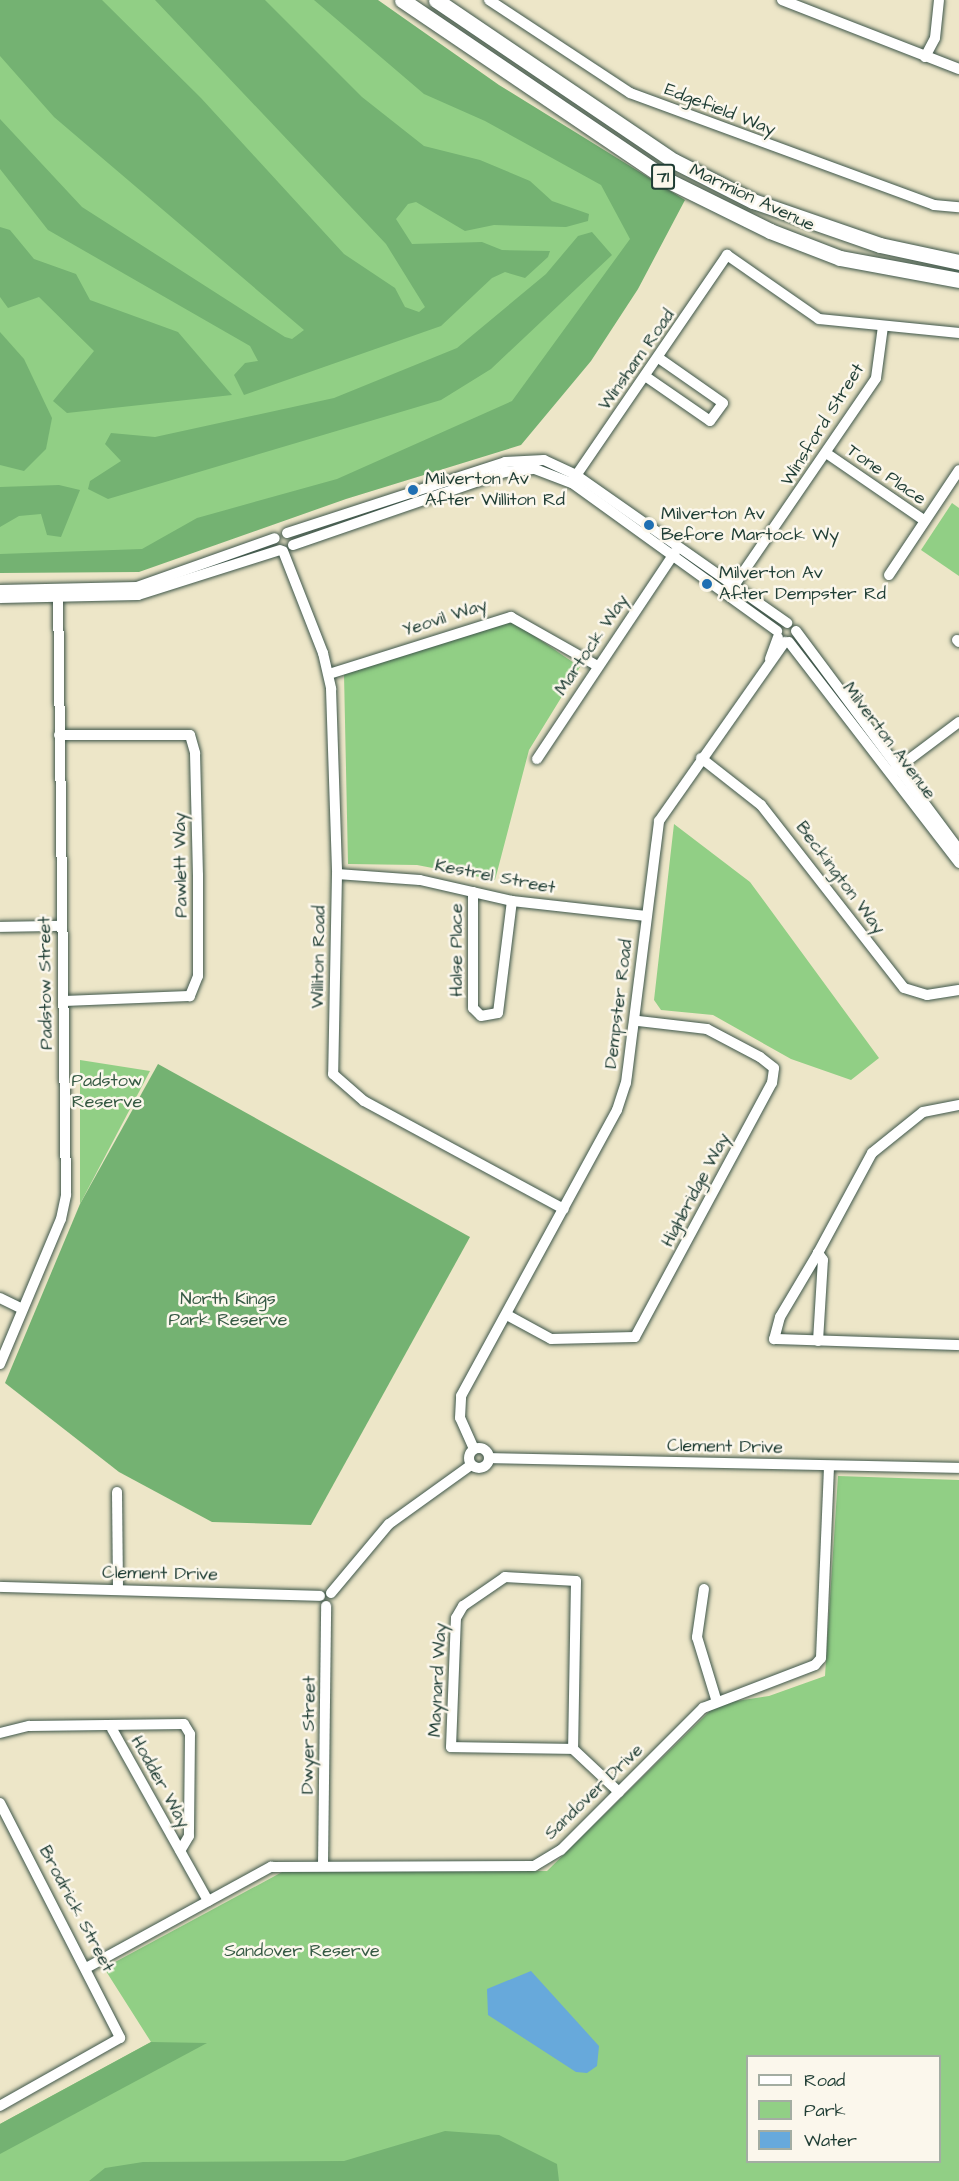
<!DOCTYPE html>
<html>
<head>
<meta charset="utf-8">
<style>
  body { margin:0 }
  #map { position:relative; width:959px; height:2181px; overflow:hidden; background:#ede6c8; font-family:"Architects Daughter",sans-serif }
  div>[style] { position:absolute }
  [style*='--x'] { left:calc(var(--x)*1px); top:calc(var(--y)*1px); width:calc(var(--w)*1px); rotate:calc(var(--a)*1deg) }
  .green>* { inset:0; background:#91cf85 }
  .forest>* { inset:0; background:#74b272 }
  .water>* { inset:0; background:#67a9db }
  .roads { filter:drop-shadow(0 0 2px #3e564a) drop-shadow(0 0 2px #3e564a) }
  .minor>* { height:10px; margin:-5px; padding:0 5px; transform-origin:5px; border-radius:5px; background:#fff }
  .minor>.ring { margin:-5px; padding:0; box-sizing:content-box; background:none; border:10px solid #fff; border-radius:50% }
  .highway>* { height:15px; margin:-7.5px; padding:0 7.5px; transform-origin:7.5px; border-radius:7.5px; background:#fff }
  .dots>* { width:16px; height:16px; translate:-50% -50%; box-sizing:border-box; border:3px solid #fbf7ec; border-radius:50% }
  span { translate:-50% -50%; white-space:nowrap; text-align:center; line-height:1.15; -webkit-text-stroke:5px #fbf7ec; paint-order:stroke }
  .shield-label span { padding:2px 4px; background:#fbf7ec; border:2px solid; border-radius:4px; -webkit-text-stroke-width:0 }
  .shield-label { font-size:16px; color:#1f3d34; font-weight:700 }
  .street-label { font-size:18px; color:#1f3d34 }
  .poi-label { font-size:18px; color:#1f3d34 }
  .left { translate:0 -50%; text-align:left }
  .park-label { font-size:18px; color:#365a44 }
  .legend { position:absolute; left:746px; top:2055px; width:195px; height:108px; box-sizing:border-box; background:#fbf7ec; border:2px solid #a3ada2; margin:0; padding:8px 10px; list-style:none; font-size:18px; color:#1f3d34 }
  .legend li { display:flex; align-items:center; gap:12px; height:30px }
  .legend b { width:30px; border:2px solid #a3ada2 }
</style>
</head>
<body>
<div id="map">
  <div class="green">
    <div style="clip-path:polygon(0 0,363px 0,676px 200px,516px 429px,139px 562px,0 564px)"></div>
    <div style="clip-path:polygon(952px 503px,959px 508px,959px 576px,921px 550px)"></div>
    <div style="clip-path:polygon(511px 620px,580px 667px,529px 750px,495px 880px,417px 865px,348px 864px,344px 674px)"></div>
    <div style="clip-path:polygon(674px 824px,750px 882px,879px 1058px,851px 1080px,791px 1059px,713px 1015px,661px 1010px,654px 1000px)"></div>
    <div style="clip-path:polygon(80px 1060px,150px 1071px,80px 1204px)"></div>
    <div style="clip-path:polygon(evenodd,838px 1476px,959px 1480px,959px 2181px,0 2181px,0 2124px,151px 2042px,104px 1968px,284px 1871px,547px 1871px,717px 1704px,769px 1696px,825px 1676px,838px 1476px,748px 2056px,940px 2056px,940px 2162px,748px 2162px,748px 2056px)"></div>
  </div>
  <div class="forest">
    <div style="clip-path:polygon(0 0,102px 0,201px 98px,344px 254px,395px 288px,405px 307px,419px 312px,425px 307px,386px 244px,155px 0,265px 0,362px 97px,424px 146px,480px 160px,530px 181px,552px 201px,589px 214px,588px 221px,566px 227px,494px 225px,465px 231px,416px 202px,408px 204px,396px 219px,412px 244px,482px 242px,502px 250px,550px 251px,548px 257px,525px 278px,505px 272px,492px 278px,441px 326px,244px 395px,234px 375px,245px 363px,258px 361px,250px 346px,48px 230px,0 169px,0 119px,82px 207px,285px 337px,292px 339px,304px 330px,54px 117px,0 56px)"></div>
    <div style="clip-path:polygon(314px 0,378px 0,499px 85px,685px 200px,638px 289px,591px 361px,521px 445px,346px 499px,139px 572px,0 573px,0 554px,142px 549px,197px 518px,337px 479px,512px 401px,630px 239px,601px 185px,485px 121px,424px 94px)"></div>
    <div style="clip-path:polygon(0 227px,10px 230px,34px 259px,76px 274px,90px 300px,178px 332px,232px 395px,67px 413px,53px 401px,94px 351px,39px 297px,8px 308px,0 297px)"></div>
    <div style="clip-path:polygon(592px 232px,612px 255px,491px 369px,441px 400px,108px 499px,88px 489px,90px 481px,121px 461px,105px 444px,111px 433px,155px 437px,334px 398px,457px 348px,546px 274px,578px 236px)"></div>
    <div style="clip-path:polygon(0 332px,24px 359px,52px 418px,46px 449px,24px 471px,0 465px)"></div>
    <div style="clip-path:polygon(59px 485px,80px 490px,61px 537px,47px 535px,41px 514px,19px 516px,0 527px,0 487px)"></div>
    <div style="clip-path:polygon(158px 1064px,470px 1237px,311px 1525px,212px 1522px,119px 1472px,5px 1383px,80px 1204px)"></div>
    <div style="clip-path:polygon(151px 2042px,207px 2043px,0 2154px,0 2124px)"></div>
    <div style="clip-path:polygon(445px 2131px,499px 2135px,557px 2164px,559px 2181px,89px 2181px,105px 2168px,143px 2162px,344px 2161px)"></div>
  </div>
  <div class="water">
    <div style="clip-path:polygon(531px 1971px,599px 2046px,597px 2066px,587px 2073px,576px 2072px,488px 2015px,487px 1989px)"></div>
  </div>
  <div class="roads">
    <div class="minor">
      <div style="--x:489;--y:0;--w:169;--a:33.4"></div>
      <div style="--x:630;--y:93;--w:324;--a:20.2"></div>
      <div style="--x:934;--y:205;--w:25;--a:5"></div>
      <div style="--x:782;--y:0;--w:190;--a:21.3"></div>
      <div style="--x:925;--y:57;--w:21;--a:-62"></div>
      <div style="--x:935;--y:38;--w:38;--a:-84"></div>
      <div style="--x:645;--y:376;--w:79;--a:34.7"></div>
      <div style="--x:710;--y:421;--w:22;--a:-54"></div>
      <div style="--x:723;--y:403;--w:77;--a:-145.1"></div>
      <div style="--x:829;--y:455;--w:116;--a:34.5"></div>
      <div style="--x:573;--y:480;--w:273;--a:-55.6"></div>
      <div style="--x:727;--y:255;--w:112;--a:34.8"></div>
      <div style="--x:819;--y:319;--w:141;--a:5.7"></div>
      <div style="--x:287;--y:533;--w:229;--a:-18"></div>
      <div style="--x:505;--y:462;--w:39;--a:-3"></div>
      <div style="--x:544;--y:460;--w:35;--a:25"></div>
      <div style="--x:576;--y:475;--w:258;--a:35"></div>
      <div style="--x:293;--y:545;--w:224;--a:-19"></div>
      <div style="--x:505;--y:472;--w:30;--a:-6"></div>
      <div style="--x:535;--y:469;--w:40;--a:21"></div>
      <div style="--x:572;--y:483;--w:253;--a:35.8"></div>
      <div style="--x:283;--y:551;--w:110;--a:68.6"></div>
      <div style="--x:323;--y:653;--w:37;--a:77"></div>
      <div style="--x:331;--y:689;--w:185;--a:88.1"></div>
      <div style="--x:337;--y:874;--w:200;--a:91.1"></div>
      <div style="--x:333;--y:1074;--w:41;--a:41.1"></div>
      <div style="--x:364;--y:1101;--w:227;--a:28.4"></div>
      <div style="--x:889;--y:575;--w:126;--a:-56.3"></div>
      <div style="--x:0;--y:590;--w:137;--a:-1.3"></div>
      <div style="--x:137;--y:587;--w:146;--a:-19.5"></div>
      <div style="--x:729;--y:593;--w:260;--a:-55.6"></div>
      <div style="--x:876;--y:378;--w:52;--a:-82.3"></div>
      <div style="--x:0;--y:598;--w:138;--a:-1.2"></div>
      <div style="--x:138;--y:595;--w:149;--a:-17.6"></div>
      <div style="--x:796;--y:631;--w:273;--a:53.3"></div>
      <div style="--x:957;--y:640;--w:3;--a:45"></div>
      <div style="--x:789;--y:642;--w:279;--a:52.4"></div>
      <div style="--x:770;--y:659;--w:23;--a:-70"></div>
      <div style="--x:329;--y:674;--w:191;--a:-17.4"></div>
      <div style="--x:511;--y:617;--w:98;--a:29.5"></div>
      <div style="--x:59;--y:735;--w:131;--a:0"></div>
      <div style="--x:190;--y:735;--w:19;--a:74"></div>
      <div style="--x:195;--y:753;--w:122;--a:88.6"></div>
      <div style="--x:198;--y:875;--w:101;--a:90"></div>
      <div style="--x:198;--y:976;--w:22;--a:112"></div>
      <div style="--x:190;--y:996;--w:127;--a:177.7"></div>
      <div style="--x:701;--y:758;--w:76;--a:38.1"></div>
      <div style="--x:761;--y:805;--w:232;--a:52"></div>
      <div style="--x:904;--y:988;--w:24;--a:17"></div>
      <div style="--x:927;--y:995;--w:32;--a:-9"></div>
      <div style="--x:537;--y:759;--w:249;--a:-56.3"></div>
      <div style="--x:895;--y:770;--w:80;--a:-36.9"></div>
      <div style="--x:337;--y:874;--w:83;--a:4.1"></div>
      <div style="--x:420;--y:880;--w:94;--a:12.9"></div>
      <div style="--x:512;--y:901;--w:135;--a:6.4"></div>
      <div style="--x:473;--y:892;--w:116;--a:90"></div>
      <div style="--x:473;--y:1008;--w:11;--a:45"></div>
      <div style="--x:481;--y:1016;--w:17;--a:-10"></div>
      <div style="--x:498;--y:1013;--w:113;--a:-82.9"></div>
      <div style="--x:0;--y:927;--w:60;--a:-1"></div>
      <div style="--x:818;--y:1253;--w:74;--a:120.7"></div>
      <div style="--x:780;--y:1317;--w:23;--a:105"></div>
      <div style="--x:774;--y:1339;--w:185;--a:1.9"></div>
      <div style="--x:0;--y:1298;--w:25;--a:26"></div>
      <div style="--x:507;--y:1315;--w:50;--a:28.6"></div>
      <div style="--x:551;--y:1339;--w:84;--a:-1.4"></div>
      <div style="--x:635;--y:1337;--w:289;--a:-61.7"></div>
      <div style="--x:772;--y:1083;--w:15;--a:-82"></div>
      <div style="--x:774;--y:1068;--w:18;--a:-142"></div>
      <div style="--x:760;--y:1057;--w:60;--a:-152.2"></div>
      <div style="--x:707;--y:1029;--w:69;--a:-173.4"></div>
      <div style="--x:818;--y:1341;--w:81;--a:-86.5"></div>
      <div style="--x:823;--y:1260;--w:9;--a:-126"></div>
      <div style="--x:818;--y:1253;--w:114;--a:-61.6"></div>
      <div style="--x:872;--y:1153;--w:65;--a:-38.8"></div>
      <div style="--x:923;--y:1112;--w:37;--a:-11"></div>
      <div style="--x:0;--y:1364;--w:157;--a:-67.2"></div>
      <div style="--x:61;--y:1219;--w:25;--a:-78"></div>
      <div style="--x:66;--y:1195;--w:606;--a:-90.76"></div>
      <div class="ring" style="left:469px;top:1448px;width:10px;height:10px"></div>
      <div style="--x:474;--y:1449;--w:34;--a:-114"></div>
      <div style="--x:460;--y:1418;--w:22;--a:-87"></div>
      <div style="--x:461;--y:1396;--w:326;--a:-61.4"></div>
      <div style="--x:617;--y:1110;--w:28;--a:-72"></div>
      <div style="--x:626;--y:1083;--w:264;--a:-82.8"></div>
      <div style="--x:659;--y:821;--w:219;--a:-54.9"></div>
      <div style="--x:490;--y:1458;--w:469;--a:1.2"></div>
      <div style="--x:117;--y:1492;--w:98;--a:89.4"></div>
      <div style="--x:0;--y:1587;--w:320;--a:1.6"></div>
      <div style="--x:704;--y:1589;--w:49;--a:98.3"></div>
      <div style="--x:697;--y:1637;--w:65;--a:73"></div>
      <div style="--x:331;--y:1593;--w:90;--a:-50"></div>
      <div style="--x:389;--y:1524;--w:101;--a:-35.7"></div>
      <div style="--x:112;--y:1729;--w:197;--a:60.8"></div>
      <div style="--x:0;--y:1733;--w:30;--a:-14"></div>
      <div style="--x:29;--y:1726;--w:155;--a:-0.7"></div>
      <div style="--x:184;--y:1724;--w:12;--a:59"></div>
      <div style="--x:190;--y:1734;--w:102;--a:90.6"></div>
      <div style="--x:189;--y:1836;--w:17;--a:121"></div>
      <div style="--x:573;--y:1749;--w:122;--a:-179.1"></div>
      <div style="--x:451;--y:1747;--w:129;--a:-87.8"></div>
      <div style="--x:456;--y:1618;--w:14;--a:-60"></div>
      <div style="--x:463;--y:1606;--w:51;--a:-34.6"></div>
      <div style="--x:505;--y:1577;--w:71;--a:3.2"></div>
      <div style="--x:576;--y:1581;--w:168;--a:91"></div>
      <div style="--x:573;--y:1749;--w:63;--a:43.1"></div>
      <div style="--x:0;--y:1803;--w:264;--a:62.9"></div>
      <div style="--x:120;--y:2038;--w:138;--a:150.5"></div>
      <div style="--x:323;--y:1865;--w:259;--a:-89.3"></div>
      <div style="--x:88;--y:1967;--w:209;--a:-28.7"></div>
      <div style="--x:271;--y:1867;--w:263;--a:-0.2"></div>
      <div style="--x:534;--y:1866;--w:31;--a:-31"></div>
      <div style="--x:561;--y:1850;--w:201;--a:-45"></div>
      <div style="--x:703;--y:1708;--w:120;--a:-21"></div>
      <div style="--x:815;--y:1665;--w:9;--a:-49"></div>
      <div style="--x:821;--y:1658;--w:192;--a:-87.6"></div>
    </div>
    <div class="highway">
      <div style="--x:402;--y:0;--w:323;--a:34.1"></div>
      <div style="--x:669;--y:181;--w:113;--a:26.3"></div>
      <div style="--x:770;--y:231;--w:75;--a:21.1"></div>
      <div style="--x:840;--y:258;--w:121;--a:10.5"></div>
      <div style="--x:436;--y:0;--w:287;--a:34.1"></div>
      <div style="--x:674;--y:161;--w:89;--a:26.9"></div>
      <div style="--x:753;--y:201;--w:134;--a:19.1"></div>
      <div style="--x:880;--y:245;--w:81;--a:12.1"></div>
    </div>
  </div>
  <div class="dots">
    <div style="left:413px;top:490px;background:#1f6fb2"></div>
    <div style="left:649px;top:525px;background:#1f6fb2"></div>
    <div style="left:707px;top:584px;background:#1f6fb2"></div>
  </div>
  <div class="shield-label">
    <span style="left:663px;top:177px">71</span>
  </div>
  <div class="street-label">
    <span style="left:720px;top:110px;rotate:21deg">Edgefield Way</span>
    <span style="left:752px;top:198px;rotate:25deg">Marmion Avenue</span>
    <span style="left:637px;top:360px;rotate:-55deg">Winsham Road</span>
    <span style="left:823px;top:425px;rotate:-58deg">Winsford Street</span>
    <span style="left:886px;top:475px;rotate:35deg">Tone Place</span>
    <span style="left:445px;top:618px;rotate:-18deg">Yeovil Way</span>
    <span style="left:592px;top:645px;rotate:-56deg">Martock Way</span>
    <span style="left:889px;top:741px;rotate:53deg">Milverton Avenue</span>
    <span style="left:181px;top:865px;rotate:-91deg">Pawlett Way</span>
    <span style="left:495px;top:877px;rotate:11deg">Kestrel Street</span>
    <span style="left:840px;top:878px;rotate:53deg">Beckington Way</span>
    <span style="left:457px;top:950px;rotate:-90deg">Halse Place</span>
    <span style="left:319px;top:957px;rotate:-89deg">Williton Road</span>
    <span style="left:46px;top:983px;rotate:-91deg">Padstow Street</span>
    <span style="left:619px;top:1004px;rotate:-83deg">Dempster Road</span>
    <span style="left:696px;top:1190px;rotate:-62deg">Highbridge Way</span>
    <span style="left:725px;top:1447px;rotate:1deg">Clement Drive</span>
    <span style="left:160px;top:1574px;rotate:1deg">Clement Drive</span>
    <span style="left:438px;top:1680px;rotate:-87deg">Maynard Way</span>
    <span style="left:309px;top:1735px;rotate:-89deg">Dwyer Street</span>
    <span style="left:160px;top:1782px;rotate:61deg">Hodder Way</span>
    <span style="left:594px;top:1792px;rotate:-44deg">Sandover Drive</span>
    <span style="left:76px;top:1909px;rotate:62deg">Brodrick Street</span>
  </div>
  <div class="poi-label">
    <span class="left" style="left:425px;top:490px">Milverton Av<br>After Williton Rd</span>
    <span class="left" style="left:661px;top:525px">Milverton Av<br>Before Martock Wy</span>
    <span class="left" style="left:719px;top:584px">Milverton Av<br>After Dempster Rd</span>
  </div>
  <div class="park-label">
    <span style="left:107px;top:1092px">Padstow<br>Reserve</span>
    <span style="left:228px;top:1310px">North Kings<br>Park Reserve</span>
    <span style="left:302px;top:1951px">Sandover Reserve</span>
  </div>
  <ul class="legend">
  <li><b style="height:8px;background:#fff"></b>Road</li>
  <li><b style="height:16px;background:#91cf85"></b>Park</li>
  <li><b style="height:16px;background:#67a9db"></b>Water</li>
  </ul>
</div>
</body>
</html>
